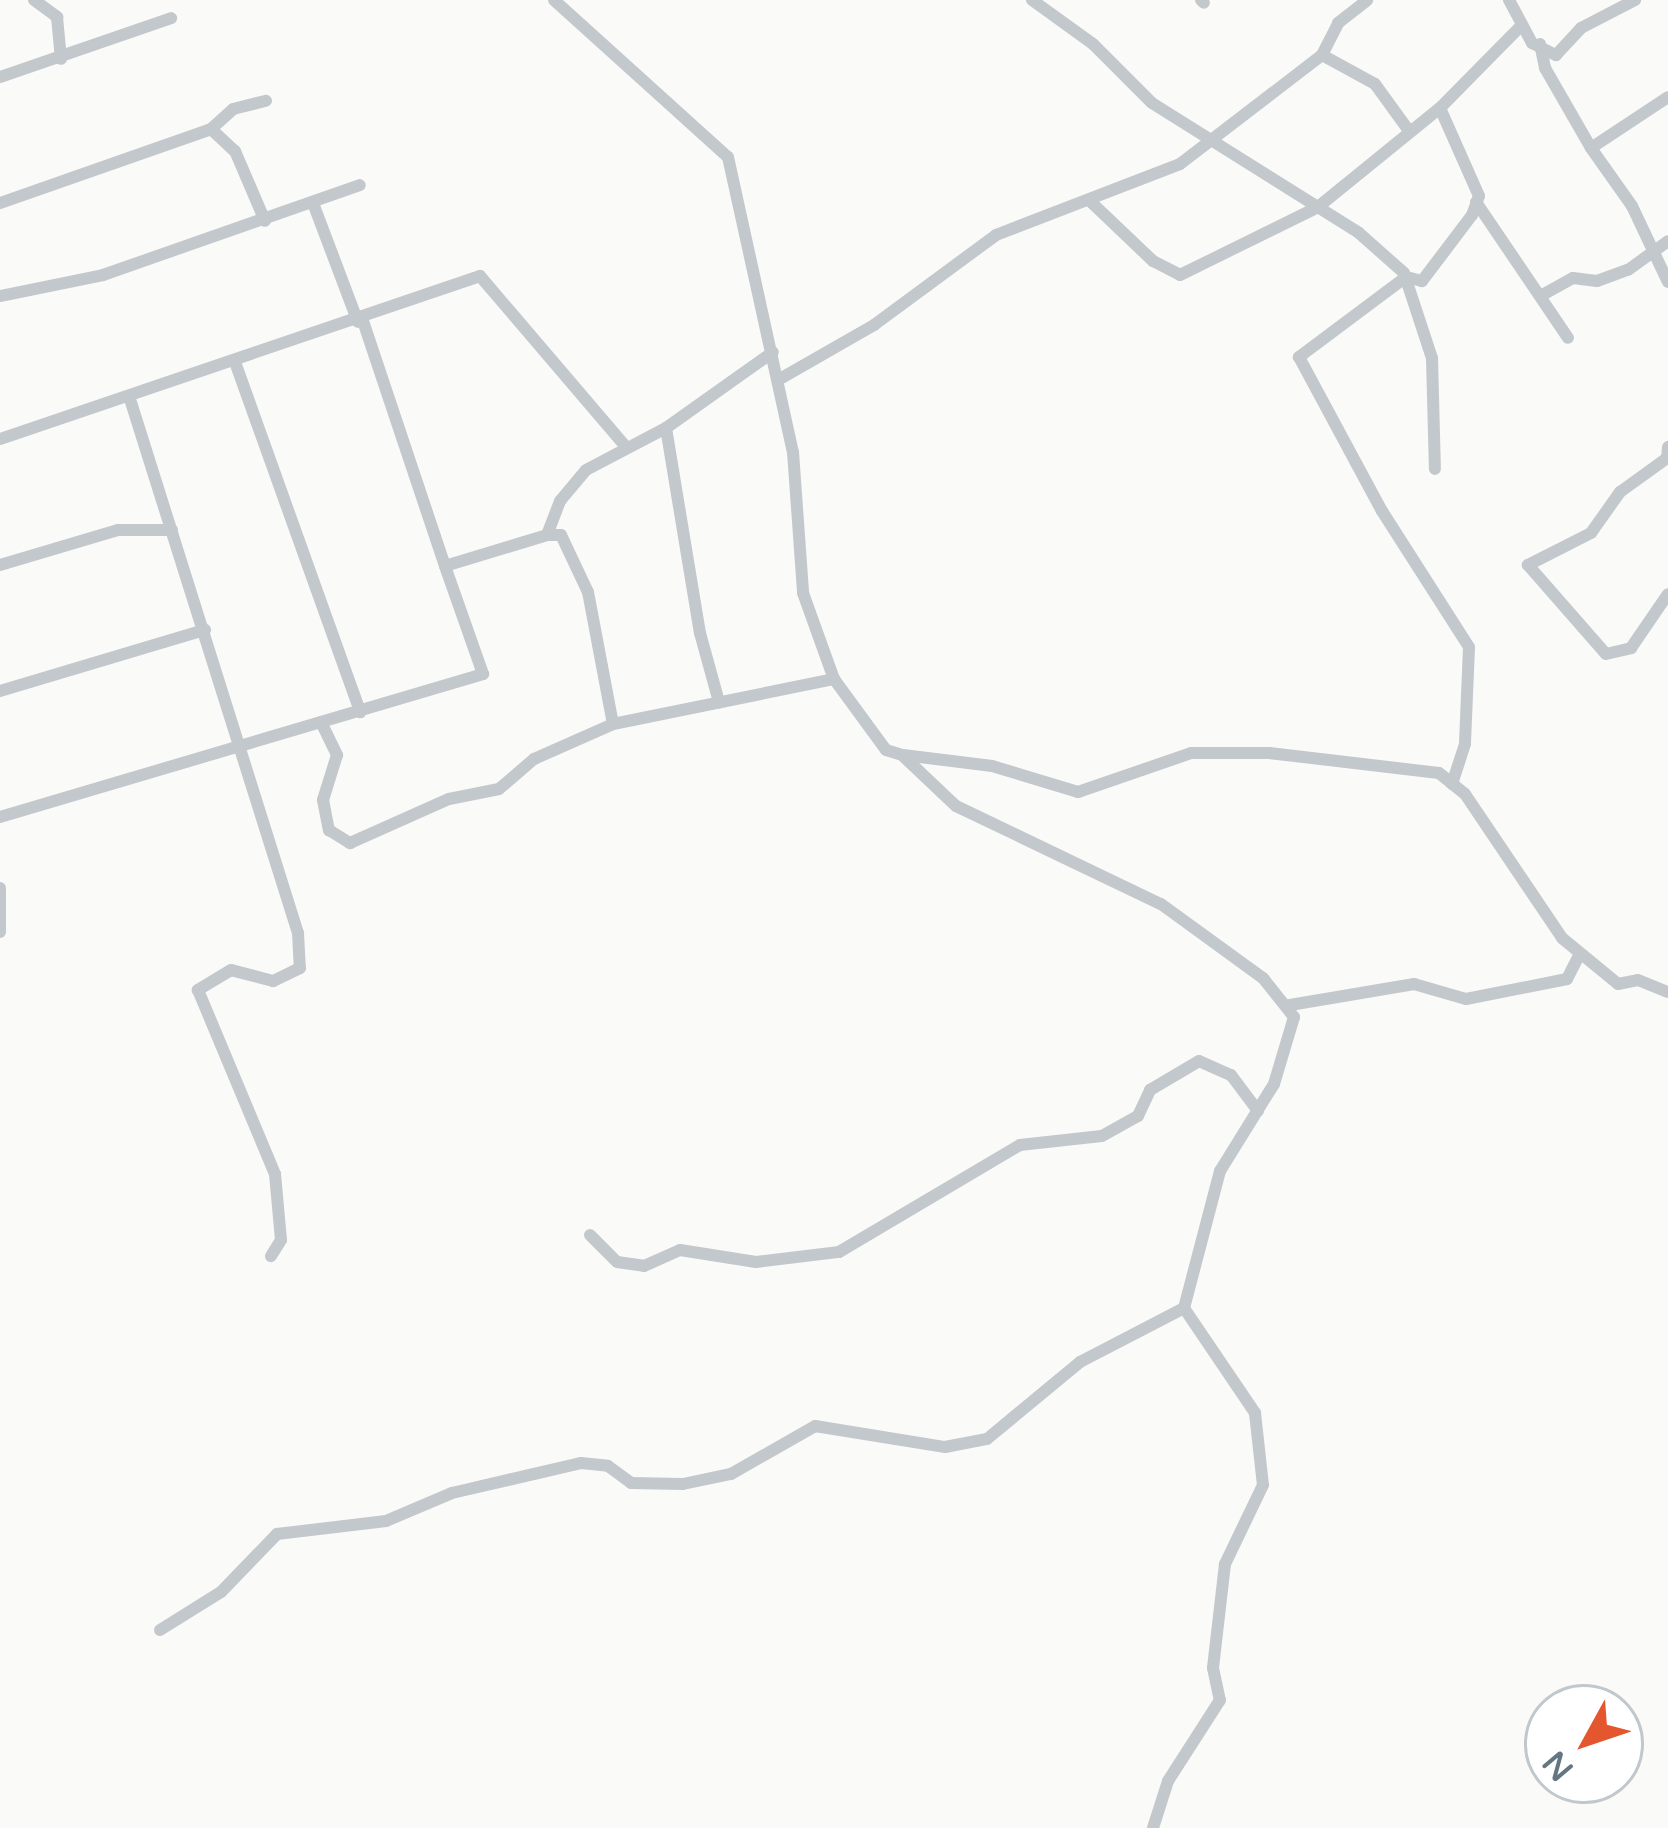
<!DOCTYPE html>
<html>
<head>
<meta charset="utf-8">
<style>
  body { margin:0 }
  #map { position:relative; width:1668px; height:1828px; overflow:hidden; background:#fafaf8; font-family:"Varela Round",sans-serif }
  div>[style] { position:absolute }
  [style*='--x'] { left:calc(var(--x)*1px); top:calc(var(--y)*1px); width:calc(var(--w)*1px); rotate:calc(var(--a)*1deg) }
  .street>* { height:12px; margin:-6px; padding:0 6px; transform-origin:6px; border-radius:6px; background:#c3c8cc }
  span { translate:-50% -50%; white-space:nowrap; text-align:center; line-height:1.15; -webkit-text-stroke:12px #fff; paint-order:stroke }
  .north { position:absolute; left:1524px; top:1684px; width:120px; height:120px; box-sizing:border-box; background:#fff; border:3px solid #c1c8cd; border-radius:50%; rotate:230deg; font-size:33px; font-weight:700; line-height:48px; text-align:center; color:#657683 }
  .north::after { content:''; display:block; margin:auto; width:42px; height:54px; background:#e4572e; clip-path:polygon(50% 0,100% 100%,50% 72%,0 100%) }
</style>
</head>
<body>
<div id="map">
  <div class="street">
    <div style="--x:34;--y:0;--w:29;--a:36"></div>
    <div style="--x:57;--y:17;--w:42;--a:84.6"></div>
    <div style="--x:554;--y:0;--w:234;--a:42.1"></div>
    <div style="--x:728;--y:157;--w:302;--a:77.6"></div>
    <div style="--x:793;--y:452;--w:141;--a:85.9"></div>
    <div style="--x:803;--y:593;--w:91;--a:70.2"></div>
    <div style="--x:834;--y:679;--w:88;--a:53.8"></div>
    <div style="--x:886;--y:750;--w:17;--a:17"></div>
    <div style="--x:902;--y:755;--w:74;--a:43.4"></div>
    <div style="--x:956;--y:806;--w:227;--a:25.6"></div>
    <div style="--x:1161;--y:904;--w:126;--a:36"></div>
    <div style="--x:1263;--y:978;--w:50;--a:51.5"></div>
    <div style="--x:1294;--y:1017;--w:70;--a:106.6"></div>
    <div style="--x:1274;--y:1084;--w:102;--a:121.8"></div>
    <div style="--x:1220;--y:1171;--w:142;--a:104.7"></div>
    <div style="--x:1184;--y:1308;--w:127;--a:55.9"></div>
    <div style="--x:1255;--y:1413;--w:72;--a:83.7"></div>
    <div style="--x:1263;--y:1485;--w:88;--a:115.7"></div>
    <div style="--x:1225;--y:1564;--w:105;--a:96.6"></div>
    <div style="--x:1213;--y:1668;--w:33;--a:78"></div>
    <div style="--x:1220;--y:1700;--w:96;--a:122.7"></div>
    <div style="--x:1168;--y:1781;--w:49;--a:107.7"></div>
    <div style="--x:1032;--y:0;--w:75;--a:35.8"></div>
    <div style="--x:1093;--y:44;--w:83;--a:45"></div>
    <div style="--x:1152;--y:103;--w:244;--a:32.1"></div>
    <div style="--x:1359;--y:233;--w:60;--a:41.6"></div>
    <div style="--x:1404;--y:273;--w:89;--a:71.8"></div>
    <div style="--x:1432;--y:358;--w:111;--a:88.5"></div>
    <div style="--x:1201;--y:0;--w:4;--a:45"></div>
    <div style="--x:1509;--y:0;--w:49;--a:61.9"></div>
    <div style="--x:1532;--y:43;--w:27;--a:27"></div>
    <div style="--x:1556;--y:55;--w:37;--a:-47"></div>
    <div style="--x:1581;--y:28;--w:61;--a:-27.4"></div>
    <div style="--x:1540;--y:44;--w:25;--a:78"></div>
    <div style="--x:1545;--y:68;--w:92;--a:60.1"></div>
    <div style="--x:1591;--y:148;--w:92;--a:-33.5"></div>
    <div style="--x:1322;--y:55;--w:60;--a:28.7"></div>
    <div style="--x:1375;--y:84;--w:54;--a:54"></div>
    <div style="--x:0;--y:77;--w:181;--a:-19"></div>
    <div style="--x:1440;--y:108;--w:96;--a:66.1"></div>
    <div style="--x:1479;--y:196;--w:20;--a:110"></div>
    <div style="--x:1472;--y:215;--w:83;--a:127.1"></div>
    <div style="--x:1422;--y:281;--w:16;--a:-166"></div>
    <div style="--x:1406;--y:277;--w:134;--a:143.2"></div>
    <div style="--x:1299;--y:357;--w:175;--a:61.7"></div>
    <div style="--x:1382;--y:511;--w:161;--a:57.4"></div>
    <div style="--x:1469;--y:647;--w:97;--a:92.4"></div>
    <div style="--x:1465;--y:744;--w:42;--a:108"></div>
    <div style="--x:211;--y:129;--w:30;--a:-42"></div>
    <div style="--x:233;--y:109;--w:34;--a:-14"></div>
    <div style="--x:1591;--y:148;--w:71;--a:54.7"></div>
    <div style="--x:1632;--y:206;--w:84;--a:64.7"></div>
    <div style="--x:1091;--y:202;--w:86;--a:43.6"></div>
    <div style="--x:1153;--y:261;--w:30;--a:27"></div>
    <div style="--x:1180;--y:275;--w:154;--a:-26.2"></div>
    <div style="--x:1318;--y:207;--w:157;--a:-39.1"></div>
    <div style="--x:1440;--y:108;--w:115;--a:-45.4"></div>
    <div style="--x:1476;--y:202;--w:164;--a:55.9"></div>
    <div style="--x:0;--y:203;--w:224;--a:-19.3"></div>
    <div style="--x:211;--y:129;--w:33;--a:43"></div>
    <div style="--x:235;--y:151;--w:76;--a:66.8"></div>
    <div style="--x:313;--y:203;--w:127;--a:69.3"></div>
    <div style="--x:1544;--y:294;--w:33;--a:-29"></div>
    <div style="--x:1573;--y:278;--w:24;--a:7"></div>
    <div style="--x:1597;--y:281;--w:33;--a:-20"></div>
    <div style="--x:1628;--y:270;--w:49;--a:-35.9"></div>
    <div style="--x:0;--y:296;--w:105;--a:-11.5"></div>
    <div style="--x:103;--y:275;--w:272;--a:-19.3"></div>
    <div style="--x:363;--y:321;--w:258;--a:71.5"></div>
    <div style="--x:445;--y:566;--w:107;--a:-16.9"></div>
    <div style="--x:547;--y:535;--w:36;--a:-69"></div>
    <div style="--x:560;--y:501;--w:40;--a:-50"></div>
    <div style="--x:586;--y:470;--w:90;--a:-27.7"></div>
    <div style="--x:666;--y:428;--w:131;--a:-35.4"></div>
    <div style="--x:235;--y:362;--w:372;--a:70.3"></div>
    <div style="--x:778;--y:380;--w:111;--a:-29.8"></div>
    <div style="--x:874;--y:325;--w:152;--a:-36.4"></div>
    <div style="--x:996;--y:235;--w:197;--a:-21.1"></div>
    <div style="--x:1180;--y:164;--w:179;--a:-37.5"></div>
    <div style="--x:1322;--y:55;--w:36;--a:-63"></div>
    <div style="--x:1338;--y:23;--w:37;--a:-38"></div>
    <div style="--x:130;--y:399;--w:560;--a:72.54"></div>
    <div style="--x:298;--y:933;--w:35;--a:87"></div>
    <div style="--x:300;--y:968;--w:30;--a:154"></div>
    <div style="--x:273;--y:981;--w:43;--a:-165.3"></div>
    <div style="--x:231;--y:970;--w:39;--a:149"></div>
    <div style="--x:198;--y:990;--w:199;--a:67.3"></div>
    <div style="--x:275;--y:1174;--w:66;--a:84.8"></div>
    <div style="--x:281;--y:1240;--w:19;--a:122"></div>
    <div style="--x:666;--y:428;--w:208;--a:80.6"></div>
    <div style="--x:700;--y:633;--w:72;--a:74.6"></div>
    <div style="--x:0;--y:439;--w:507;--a:-18.76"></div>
    <div style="--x:480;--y:276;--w:225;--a:49.5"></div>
    <div style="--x:1668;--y:447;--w:11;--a:95"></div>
    <div style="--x:1667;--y:458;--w:58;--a:144.1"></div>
    <div style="--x:1620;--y:492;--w:50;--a:125.3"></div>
    <div style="--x:1591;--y:533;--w:71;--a:153.1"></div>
    <div style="--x:1528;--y:565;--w:118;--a:48.8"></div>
    <div style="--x:1606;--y:654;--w:26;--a:-13"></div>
    <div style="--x:1631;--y:648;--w:65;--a:-55.6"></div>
    <div style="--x:547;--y:535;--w:14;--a:0"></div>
    <div style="--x:561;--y:535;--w:63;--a:64.7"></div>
    <div style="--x:588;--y:592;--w:134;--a:79.3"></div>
    <div style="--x:0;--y:565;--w:123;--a:-16.5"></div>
    <div style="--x:118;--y:530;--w:54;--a:0"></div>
    <div style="--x:0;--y:691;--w:214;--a:-16.6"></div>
    <div style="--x:321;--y:722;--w:37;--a:64"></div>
    <div style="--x:337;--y:755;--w:47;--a:107.3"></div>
    <div style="--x:323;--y:800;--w:31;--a:79"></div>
    <div style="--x:329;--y:830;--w:25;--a:32"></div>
    <div style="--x:350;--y:843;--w:108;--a:-24"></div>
    <div style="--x:449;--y:799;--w:51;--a:-11.3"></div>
    <div style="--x:499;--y:789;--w:46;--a:-40.6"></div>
    <div style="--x:534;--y:759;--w:86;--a:-23.9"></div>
    <div style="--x:613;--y:724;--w:226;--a:-11.5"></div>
    <div style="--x:903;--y:755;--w:90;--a:7"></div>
    <div style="--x:992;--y:766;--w:90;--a:16.8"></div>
    <div style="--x:1078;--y:792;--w:120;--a:-19"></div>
    <div style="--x:1191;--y:753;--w:78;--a:0"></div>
    <div style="--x:1269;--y:753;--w:171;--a:6.7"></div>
    <div style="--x:1439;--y:773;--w:33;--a:39"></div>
    <div style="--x:1465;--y:794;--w:174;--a:56"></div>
    <div style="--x:1562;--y:938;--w:72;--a:39.4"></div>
    <div style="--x:1618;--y:984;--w:20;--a:-11"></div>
    <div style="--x:1638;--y:980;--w:32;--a:22"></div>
    <div style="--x:0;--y:817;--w:504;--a:-16.49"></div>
    <div style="--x:483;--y:674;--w:114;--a:-109.4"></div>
    <div style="--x:0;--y:888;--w:44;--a:90"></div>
    <div style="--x:1290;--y:1005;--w:126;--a:-9.6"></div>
    <div style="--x:1414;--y:984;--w:54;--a:16.1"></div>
    <div style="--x:1466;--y:999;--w:103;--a:-11.2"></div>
    <div style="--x:1567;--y:979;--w:28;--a:-63"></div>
    <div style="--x:590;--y:1235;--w:38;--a:45"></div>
    <div style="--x:617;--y:1262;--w:27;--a:8"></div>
    <div style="--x:644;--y:1266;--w:39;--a:-24"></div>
    <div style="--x:680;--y:1250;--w:77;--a:9"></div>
    <div style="--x:756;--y:1262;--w:84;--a:-6.9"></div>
    <div style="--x:839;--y:1252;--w:210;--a:-30.6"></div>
    <div style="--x:1020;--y:1145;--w:82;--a:-6.3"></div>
    <div style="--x:1102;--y:1136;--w:41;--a:-29.1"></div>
    <div style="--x:1138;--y:1116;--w:29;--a:-65"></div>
    <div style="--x:1150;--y:1090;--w:57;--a:-30.6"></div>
    <div style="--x:1199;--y:1061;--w:35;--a:24"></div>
    <div style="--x:1231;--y:1075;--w:45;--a:53.1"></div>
    <div style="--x:160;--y:1630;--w:72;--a:-31.9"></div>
    <div style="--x:221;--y:1592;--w:81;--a:-46"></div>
    <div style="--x:277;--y:1534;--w:110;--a:-6.8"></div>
    <div style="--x:386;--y:1521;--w:72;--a:-23"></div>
    <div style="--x:452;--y:1493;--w:132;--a:-13.1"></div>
    <div style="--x:581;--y:1463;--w:27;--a:6"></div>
    <div style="--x:608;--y:1466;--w:29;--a:36"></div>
    <div style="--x:631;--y:1483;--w:52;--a:1.1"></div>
    <div style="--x:683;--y:1484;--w:49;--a:-11.8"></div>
    <div style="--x:731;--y:1474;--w:97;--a:-29.7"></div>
    <div style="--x:815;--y:1426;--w:132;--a:9.2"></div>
    <div style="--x:945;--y:1447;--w:43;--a:-10.8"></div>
    <div style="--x:987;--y:1439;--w:121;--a:-39.6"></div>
    <div style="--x:1080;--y:1362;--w:117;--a:-27.4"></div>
  </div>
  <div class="north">N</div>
</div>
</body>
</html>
